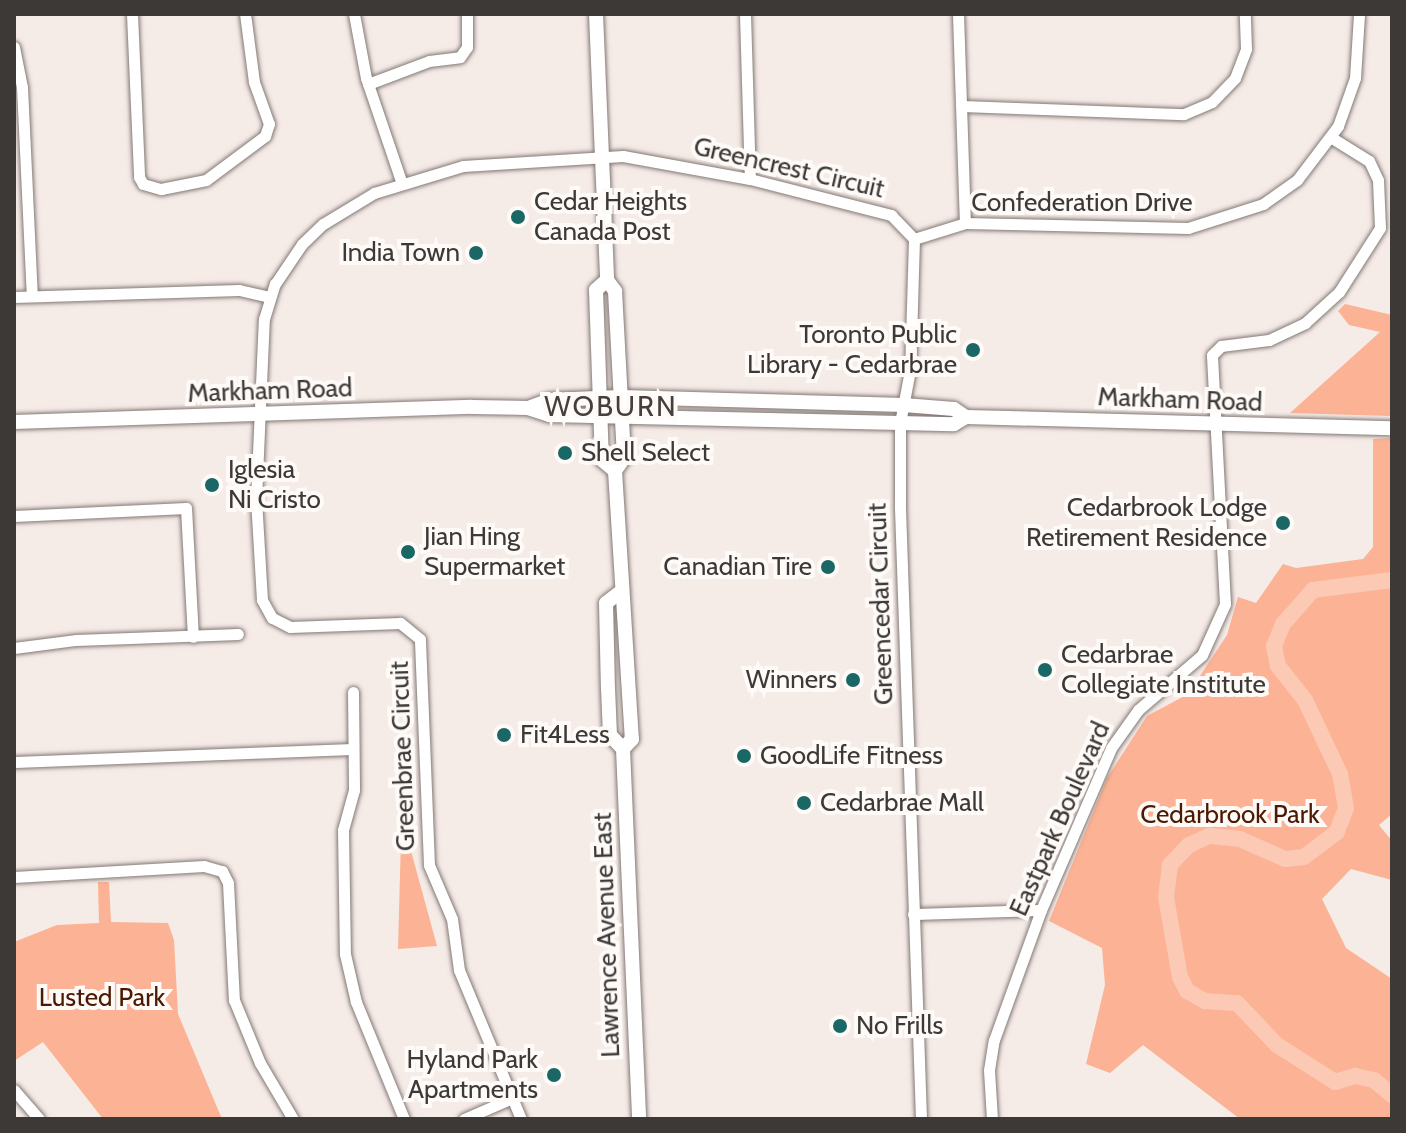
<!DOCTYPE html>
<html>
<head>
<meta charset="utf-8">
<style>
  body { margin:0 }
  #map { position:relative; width:1406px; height:1133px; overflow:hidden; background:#f5ebe7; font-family:Cabin,sans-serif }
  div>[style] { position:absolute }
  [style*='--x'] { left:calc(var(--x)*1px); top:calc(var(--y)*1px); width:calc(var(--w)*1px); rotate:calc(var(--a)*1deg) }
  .green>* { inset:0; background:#fcb294 }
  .river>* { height:16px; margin:-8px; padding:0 8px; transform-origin:8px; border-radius:8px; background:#fcc9b4 }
  .roads { filter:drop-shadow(0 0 2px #827975) drop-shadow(0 0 2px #827975) }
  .minor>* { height:11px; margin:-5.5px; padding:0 5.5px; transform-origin:5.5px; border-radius:5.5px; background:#fff }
  .major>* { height:14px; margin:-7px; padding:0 7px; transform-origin:7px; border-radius:7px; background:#fff }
  .dots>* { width:22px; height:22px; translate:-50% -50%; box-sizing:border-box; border:4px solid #fefaf8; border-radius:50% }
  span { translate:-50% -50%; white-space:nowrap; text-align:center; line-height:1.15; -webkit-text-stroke:8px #fefaf8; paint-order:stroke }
  .street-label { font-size:26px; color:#3d3937 }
  .poi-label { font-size:26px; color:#3d3937 }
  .left { translate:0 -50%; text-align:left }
  .right { translate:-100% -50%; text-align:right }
  .park-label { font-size:26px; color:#4c1a03 }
  .neighbourhood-label { font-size:28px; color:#463e3b; letter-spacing:2px }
  .frame { position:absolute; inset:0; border:16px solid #3d3937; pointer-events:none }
</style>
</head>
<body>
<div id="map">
  <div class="green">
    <div style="clip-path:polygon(1345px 304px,1392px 315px,1392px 416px,1290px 413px,1380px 332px,1349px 325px,1338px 311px)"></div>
    <div style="clip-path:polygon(1392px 438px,1392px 814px,1379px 825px,1392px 841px,1392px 880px,1351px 869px,1322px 899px,1346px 948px,1392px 979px,1392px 1119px,1240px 1119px,1143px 1045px,1110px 1073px,1086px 1064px,1105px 985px,1102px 948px,1049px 921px,1107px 778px,1147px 716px,1188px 694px,1227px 635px,1238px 597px,1256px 603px,1283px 564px,1296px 568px,1363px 559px,1373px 547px,1373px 439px)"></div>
    <div style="clip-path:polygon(401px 839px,408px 840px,437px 946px,398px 949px)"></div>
    <div style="clip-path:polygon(98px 882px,109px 882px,111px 922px,168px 923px,174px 940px,178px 1014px,222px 1119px,103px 1119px,43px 1042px,14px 1061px,14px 942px,57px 925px,99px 923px)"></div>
  </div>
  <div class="river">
    <div style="--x:1392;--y:580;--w:80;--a:172.8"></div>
    <div style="--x:1313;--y:590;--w:45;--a:131.4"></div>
    <div style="--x:1283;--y:624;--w:24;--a:112"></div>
    <div style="--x:1274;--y:646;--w:20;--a:79"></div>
    <div style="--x:1278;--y:666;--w:43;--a:51.5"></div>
    <div style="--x:1305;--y:700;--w:82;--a:64.7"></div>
    <div style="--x:1340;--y:774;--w:35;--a:80"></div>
    <div style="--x:1346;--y:808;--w:26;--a:111"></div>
    <div style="--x:1337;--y:832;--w:41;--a:142.9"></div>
    <div style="--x:1304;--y:857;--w:19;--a:174"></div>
    <div style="--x:1285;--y:859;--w:49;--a:-156"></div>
    <div style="--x:1240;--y:839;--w:31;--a:-174"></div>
    <div style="--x:1209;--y:836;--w:22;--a:156"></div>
    <div style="--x:1189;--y:845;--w:28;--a:134"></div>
    <div style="--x:1170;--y:865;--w:32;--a:97"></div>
    <div style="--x:1166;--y:897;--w:81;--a:80.1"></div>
    <div style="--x:1180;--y:977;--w:16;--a:63"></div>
    <div style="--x:1187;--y:991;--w:21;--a:29"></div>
    <div style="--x:1205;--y:1001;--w:32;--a:4"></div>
    <div style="--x:1237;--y:1003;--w:58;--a:46.4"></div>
    <div style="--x:1277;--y:1045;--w:69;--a:32.5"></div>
    <div style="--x:1335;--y:1082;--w:21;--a:-17"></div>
    <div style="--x:1355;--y:1076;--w:19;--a:12"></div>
    <div style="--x:1374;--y:1080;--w:23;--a:40"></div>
  </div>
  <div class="roads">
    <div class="minor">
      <div style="--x:132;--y:14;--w:163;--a:87.5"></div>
      <div style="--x:139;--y:177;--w:8;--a:60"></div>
      <div style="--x:143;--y:184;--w:19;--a:16"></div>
      <div style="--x:161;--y:189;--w:46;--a:-11.3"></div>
      <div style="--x:206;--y:180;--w:74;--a:-36.7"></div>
      <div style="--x:265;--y:136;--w:13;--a:-72"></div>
      <div style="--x:269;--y:124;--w:45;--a:-109.7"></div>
      <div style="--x:254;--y:82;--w:69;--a:-97.5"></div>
      <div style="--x:354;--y:14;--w:65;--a:79.4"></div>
      <div style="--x:366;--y:78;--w:109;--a:71.2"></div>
      <div style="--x:745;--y:14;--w:165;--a:88.3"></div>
      <div style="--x:958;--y:14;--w:209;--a:88.1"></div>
      <div style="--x:14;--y:47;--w:41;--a:78.7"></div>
      <div style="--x:22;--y:87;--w:209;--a:87.3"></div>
      <div style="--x:368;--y:84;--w:65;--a:-20.7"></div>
      <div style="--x:429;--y:61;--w:31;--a:-7"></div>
      <div style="--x:460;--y:57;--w:12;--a:-55"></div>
      <div style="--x:467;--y:47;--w:33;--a:-90"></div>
      <div style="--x:962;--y:106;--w:222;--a:2.1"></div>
      <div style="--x:1184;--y:114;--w:30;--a:-23"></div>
      <div style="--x:1212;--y:102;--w:33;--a:-46"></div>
      <div style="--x:1235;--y:78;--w:31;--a:-69"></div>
      <div style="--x:1246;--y:49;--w:35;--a:-92"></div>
      <div style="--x:914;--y:239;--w:53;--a:-17.4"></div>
      <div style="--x:965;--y:223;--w:223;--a:1.3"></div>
      <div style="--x:1188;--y:228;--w:79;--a:-17.7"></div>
      <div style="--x:1263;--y:204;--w:42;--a:-35.2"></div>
      <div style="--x:1297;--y:180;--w:68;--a:-52.8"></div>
      <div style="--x:1338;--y:126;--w:51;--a:-70.5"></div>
      <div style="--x:1355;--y:78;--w:64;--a:-86.4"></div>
      <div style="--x:14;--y:297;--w:225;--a:-1.8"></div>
      <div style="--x:239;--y:290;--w:31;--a:13"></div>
      <div style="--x:14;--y:516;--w:172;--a:-2.7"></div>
      <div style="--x:186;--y:508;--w:129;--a:86.9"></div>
      <div style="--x:14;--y:648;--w:63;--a:-7.4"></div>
      <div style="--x:76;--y:640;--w:162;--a:-2.1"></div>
      <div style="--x:353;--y:692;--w:98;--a:89.4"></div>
      <div style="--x:354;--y:790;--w:41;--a:105.4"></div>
      <div style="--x:343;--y:830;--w:124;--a:89.1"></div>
      <div style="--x:345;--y:954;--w:49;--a:77.1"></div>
      <div style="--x:356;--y:1002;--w:126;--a:67.7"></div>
      <div style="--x:14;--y:762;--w:339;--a:-2.2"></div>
      <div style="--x:14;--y:877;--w:190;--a:-3.3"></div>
      <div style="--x:204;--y:866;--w:19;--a:16"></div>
      <div style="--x:222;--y:871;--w:13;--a:63"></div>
      <div style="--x:228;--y:883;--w:117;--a:87.1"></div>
      <div style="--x:234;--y:1000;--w:68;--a:67.6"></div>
      <div style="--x:260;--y:1063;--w:65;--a:59.5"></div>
      <div style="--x:913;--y:914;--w:128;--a:-1.8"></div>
      <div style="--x:14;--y:1090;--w:38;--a:49"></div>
      <div style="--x:464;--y:1119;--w:52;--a:-23.6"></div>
      <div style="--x:521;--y:1119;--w:161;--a:-112.6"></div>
      <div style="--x:459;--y:970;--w:51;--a:-97.8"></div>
      <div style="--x:452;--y:919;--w:59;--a:-113.1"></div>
      <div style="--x:429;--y:865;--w:226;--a:-92.3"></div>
      <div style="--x:420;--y:639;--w:26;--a:-141"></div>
      <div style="--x:400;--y:623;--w:110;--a:177.9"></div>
      <div style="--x:290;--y:627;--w:20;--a:-153"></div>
      <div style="--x:272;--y:618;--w:21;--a:-119"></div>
      <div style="--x:262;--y:600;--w:101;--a:-93.4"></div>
      <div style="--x:256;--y:499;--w:180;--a:-87.5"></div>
      <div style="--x:264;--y:319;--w:37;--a:-73"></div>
      <div style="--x:275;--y:284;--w:48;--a:-56"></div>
      <div style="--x:302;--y:244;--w:29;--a:-44"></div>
      <div style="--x:323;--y:224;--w:60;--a:-31.3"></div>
      <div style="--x:374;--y:193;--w:93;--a:-16.9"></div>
      <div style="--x:463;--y:166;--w:160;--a:-3.6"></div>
      <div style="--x:623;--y:156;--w:129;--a:10.3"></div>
      <div style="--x:750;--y:179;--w:146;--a:14.3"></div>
      <div style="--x:891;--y:215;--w:33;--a:46"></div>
      <div style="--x:914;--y:239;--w:131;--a:91.7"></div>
      <div style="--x:910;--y:370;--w:54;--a:100.7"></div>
      <div style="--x:900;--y:423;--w:85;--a:90"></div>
      <div style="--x:900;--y:508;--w:611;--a:88.03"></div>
      <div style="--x:992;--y:1119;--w:49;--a:-93.5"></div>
      <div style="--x:989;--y:1070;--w:30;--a:-81"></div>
      <div style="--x:994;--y:1040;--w:138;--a:-70.1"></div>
      <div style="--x:1041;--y:910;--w:176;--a:-66.6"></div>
      <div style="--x:1111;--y:748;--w:47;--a:-54.6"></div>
      <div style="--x:1138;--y:710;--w:84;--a:-40.7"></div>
      <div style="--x:1202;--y:655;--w:56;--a:-65.7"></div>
      <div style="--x:1225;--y:604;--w:249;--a:-93"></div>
      <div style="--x:1212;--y:355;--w:13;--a:-45"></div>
      <div style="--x:1221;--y:346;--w:48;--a:-7.1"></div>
      <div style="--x:1269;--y:340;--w:40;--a:-25"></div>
      <div style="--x:1305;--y:323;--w:46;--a:-42.4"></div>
      <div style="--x:1339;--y:292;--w:76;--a:-57.4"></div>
      <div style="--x:1380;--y:228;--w:48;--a:-92.4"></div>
      <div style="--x:1378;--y:180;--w:21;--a:-115"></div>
      <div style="--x:1369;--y:161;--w:44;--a:-148.1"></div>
    </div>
    <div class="major">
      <div style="--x:596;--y:14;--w:266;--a:87.6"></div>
      <div style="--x:607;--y:280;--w:14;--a:54"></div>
      <div style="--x:615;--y:291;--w:167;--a:86.9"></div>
      <div style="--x:624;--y:458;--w:16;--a:125"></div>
      <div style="--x:615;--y:471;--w:269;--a:86.4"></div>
      <div style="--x:632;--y:739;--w:13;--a:132"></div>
      <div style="--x:607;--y:280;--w:15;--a:138"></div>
      <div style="--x:596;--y:290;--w:170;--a:88"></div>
      <div style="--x:602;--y:460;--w:17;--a:40"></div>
      <div style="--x:528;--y:408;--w:23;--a:-20"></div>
      <div style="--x:550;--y:400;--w:71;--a:-2.4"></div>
      <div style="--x:621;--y:397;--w:283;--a:1.6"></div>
      <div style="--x:904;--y:405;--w:50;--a:4.6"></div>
      <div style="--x:954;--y:409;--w:14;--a:34"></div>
      <div style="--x:14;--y:422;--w:458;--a:-1.9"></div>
      <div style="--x:472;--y:407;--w:56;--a:1"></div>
      <div style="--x:528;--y:408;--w:22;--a:18"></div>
      <div style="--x:549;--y:415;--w:405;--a:1.3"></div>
      <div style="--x:954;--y:424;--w:14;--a:-30"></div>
      <div style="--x:966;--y:417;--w:426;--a:1.5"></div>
      <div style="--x:619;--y:593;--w:16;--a:142"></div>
      <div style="--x:606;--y:603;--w:85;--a:88.7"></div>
      <div style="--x:608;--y:688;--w:47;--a:87.6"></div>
      <div style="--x:610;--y:735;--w:19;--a:47"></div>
      <div style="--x:623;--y:749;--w:370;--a:87.5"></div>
    </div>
  </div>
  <div class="dots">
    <div style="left:518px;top:217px;background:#1a6765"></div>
    <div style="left:476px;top:253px;background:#1a6765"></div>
    <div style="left:973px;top:350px;background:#1a6765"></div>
    <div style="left:565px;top:453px;background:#1a6765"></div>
    <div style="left:212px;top:485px;background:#1a6765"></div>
    <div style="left:1283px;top:523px;background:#1a6765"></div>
    <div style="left:408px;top:552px;background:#1a6765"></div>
    <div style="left:828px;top:567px;background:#1a6765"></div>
    <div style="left:1045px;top:670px;background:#1a6765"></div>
    <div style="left:853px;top:680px;background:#1a6765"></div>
    <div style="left:504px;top:735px;background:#1a6765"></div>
    <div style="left:744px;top:756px;background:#1a6765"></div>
    <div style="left:804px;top:803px;background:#1a6765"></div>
    <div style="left:840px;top:1026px;background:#1a6765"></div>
    <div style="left:554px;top:1075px;background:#1a6765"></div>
  </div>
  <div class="street-label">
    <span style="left:789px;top:168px;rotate:13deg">Greencrest Circuit</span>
    <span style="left:1082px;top:203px">Confederation Drive</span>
    <span style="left:270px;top:391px;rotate:-2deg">Markham Road</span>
    <span style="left:1180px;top:400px;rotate:2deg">Markham Road</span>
    <span style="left:881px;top:604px;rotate:-92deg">Greencedar Circuit</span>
    <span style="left:403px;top:756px;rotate:-92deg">Greenbrae Circuit</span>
    <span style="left:1060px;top:819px;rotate:-66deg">Eastpark Boulevard</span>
    <span style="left:607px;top:935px;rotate:-92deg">Lawrence Avenue East</span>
  </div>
  <div class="poi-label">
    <span class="left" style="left:534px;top:217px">Cedar Heights<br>Canada Post</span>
    <span class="right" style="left:460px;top:253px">India Town</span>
    <span class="right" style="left:957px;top:350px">Toronto Public<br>Library - Cedarbrae</span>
    <span class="left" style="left:581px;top:453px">Shell Select</span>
    <span class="left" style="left:228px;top:485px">Iglesia<br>Ni Cristo</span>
    <span class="right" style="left:1267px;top:523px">Cedarbrook Lodge<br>Retirement Residence</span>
    <span class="left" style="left:424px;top:552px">Jian Hing<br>Supermarket</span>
    <span class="right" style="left:812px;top:567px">Canadian Tire</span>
    <span class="left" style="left:1061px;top:670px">Cedarbrae<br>Collegiate Institute</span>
    <span class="right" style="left:837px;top:680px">Winners</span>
    <span class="left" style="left:520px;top:735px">Fit4Less</span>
    <span class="left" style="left:760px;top:756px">GoodLife Fitness</span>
    <span class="left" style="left:820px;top:803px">Cedarbrae Mall</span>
    <span class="left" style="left:856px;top:1026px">No Frills</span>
    <span class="right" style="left:538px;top:1075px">Hyland Park<br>Apartments</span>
  </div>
  <div class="park-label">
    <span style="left:1230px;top:815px">Cedarbrook Park</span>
    <span style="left:102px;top:998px">Lusted Park</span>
  </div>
  <div class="neighbourhood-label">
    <span style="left:611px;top:406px">WOBURN</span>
  </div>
  <div class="frame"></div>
</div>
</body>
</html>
